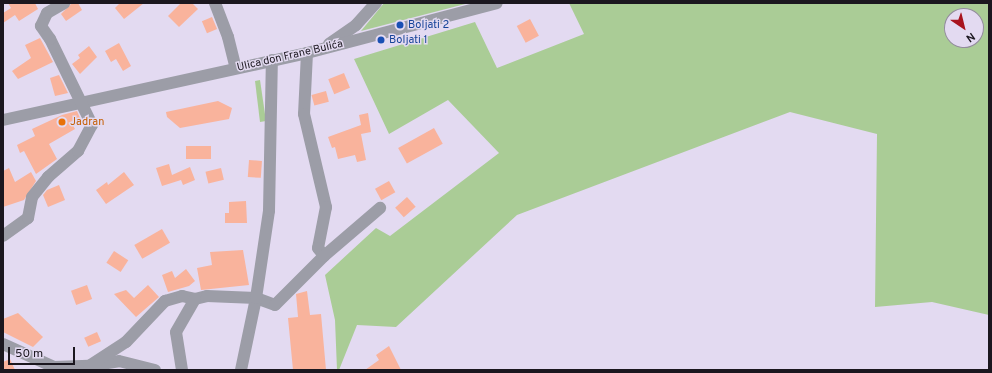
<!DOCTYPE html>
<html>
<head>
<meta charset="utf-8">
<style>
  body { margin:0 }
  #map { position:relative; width:992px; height:373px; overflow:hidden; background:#e3daf1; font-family:Overpass,sans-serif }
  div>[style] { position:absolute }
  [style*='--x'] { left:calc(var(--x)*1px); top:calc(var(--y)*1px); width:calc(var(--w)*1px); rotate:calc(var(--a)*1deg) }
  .green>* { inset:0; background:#aacc96 }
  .building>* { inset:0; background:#f9b39c; transform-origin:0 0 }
  .minor>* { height:12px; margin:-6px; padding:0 6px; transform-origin:6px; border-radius:6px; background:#9c9da7 }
  .dots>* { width:11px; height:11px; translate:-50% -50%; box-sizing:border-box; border:2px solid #e3daf1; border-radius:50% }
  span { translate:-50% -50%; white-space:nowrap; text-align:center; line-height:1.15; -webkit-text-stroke:3px #e3daf1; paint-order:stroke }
  .transit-label { font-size:11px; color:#164399 }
  .left { translate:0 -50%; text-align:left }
  .street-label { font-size:11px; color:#1b171f }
  .food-label { font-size:11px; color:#c56008 }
  .frame { position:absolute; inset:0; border:4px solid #1b171f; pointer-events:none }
  .north { position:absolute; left:944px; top:8px; width:40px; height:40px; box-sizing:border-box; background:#e3daf1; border:1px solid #938c9d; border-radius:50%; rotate:145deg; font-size:11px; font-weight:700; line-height:16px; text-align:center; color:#1b171f }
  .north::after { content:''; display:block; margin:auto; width:14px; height:18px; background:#a8131e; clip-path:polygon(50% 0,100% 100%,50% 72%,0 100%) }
  .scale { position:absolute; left:8px; top:347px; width:67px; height:18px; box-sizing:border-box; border:2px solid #1b171f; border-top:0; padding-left:5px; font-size:12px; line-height:14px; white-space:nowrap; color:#1b171f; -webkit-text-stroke:3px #e3daf1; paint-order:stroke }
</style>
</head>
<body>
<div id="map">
  <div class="green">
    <div style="clip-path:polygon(384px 3px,469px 3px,361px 31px)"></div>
    <div style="clip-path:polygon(evenodd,569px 3px,989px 3px,989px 315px,932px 302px,875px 307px,877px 134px,790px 112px,517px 215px,396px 327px,357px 325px,339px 370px,337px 370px,335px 320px,325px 275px,376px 228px,390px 236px,499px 153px,448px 100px,389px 134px,354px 59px,475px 22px,497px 68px,584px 34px,569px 3px,952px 16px,976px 16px,976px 40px,952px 40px,952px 16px)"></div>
    <div style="clip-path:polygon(260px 80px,266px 121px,260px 122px,255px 81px)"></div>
  </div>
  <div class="building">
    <div style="clip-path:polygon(8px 3px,35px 3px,38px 9px,19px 21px,15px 15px,3px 23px,3px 13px,11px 8px)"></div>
    <div style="clip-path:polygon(72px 3px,78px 3px,82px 10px,66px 21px,61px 14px)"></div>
    <div style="clip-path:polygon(120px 3px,144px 3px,124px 19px,115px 8px)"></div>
    <div style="clip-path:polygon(181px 3px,192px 3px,198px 9px,179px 27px,168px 16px)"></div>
    <div style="left:212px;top:17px;width:13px;height:11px;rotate:67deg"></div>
    <div style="left:530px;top:19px;width:19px;height:15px;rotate:62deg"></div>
    <div style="clip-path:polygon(40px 38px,53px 62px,18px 79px,12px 71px,31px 58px,25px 45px)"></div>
    <div style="clip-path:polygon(119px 43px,131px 66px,123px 71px,116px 59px,111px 62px,105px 51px)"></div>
    <div style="clip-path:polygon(89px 46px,97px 57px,80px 74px,72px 64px,80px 58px,78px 55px)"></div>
    <div style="left:344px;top:73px;width:16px;height:17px;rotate:68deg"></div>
    <div style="clip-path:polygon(59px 75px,68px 93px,55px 96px,50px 78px)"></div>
    <div style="left:326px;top:91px;width:11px;height:15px;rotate:75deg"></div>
    <div style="clip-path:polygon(218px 101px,232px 108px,229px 119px,180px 128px,167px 117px,166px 112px)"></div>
    <div style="clip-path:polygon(77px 111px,80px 118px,71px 122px,75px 129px,49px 144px,57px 159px,36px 174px,24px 151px,20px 153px,17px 145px,35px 136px,32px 129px,62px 115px)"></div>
    <div style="clip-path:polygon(368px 113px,371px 132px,361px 134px,366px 160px,357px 162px,355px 155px,338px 159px,335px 147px,332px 148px,328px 137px,361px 125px,359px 115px)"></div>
    <div style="left:434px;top:128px;width:18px;height:41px;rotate:61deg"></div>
    <div style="left:186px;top:146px;width:25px;height:13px"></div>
    <div style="left:249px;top:160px;width:13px;height:17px;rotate:4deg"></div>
    <div style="clip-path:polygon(169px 164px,172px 175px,190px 167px,195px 180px,183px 185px,181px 180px,162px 186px,156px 168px)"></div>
    <div style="clip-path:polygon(9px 168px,15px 182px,31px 172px,36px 181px,24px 200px,3px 207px,3px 171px)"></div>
    <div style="left:221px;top:168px;width:12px;height:16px;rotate:76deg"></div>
    <div style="clip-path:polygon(124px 172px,134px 185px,106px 204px,96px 190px,107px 182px,108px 185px)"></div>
    <div style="left:389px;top:181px;width:13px;height:16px;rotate:61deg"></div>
    <div style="clip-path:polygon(59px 185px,65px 200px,48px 207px,43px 195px,47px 190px)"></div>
    <div style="left:407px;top:197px;width:13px;height:16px;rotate:48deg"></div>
    <div style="clip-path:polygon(246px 201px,247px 223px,225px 223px,225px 213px,229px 213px,229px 202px)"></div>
    <div style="left:162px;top:229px;width:16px;height:32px;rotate:60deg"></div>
    <div style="clip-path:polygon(243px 250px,249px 285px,201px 290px,197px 268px,212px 265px,210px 252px)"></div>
    <div style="left:114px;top:251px;width:17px;height:14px;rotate:33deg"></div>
    <div style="clip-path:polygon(186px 269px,195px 281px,189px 286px,168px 292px,162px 275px,172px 271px,175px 278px)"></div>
    <div style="left:87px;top:285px;width:15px;height:17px;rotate:70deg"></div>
    <div style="clip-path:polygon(148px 285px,159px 297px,136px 317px,114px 294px,126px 290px,134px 298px)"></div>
    <div style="clip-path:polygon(307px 291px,310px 315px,321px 314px,326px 370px,293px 370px,288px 318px,298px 317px,296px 294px)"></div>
    <div style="clip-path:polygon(18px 313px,43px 337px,33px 347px,3px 332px,3px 319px)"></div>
    <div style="left:97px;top:332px;width:10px;height:14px;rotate:66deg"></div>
    <div style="clip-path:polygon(389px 346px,401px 370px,365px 370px,379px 360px,376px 355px)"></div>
    <div style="clip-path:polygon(10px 359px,15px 370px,3px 370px,3px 362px)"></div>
  </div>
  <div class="minor">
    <div style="--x:215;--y:3;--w:36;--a:69"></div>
    <div style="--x:228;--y:37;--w:32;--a:76"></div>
    <div style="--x:329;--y:44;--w:33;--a:-35"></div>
    <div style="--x:356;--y:25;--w:30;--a:-48"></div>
    <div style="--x:307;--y:53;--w:61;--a:92.8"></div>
    <div style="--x:304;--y:114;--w:96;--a:76.7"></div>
    <div style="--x:326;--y:207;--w:42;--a:101"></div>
    <div style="--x:318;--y:248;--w:10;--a:53"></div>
    <div style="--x:3;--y:120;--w:311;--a:-12.4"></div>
    <div style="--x:307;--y:53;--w:196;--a:-14.7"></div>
    <div style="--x:3;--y:236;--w:31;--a:-36"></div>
    <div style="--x:28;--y:218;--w:21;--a:-79"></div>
    <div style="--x:32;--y:197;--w:26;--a:-51"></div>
    <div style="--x:48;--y:177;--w:40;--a:-41"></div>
    <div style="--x:78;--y:151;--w:30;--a:-62"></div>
    <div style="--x:92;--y:125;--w:96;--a:-116"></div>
    <div style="--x:50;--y:39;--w:16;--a:-125"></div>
    <div style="--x:41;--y:26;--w:14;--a:-65"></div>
    <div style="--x:47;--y:13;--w:20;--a:-30"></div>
    <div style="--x:3;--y:344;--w:56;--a:24.3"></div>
    <div style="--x:54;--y:367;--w:35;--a:-2"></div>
    <div style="--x:89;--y:366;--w:30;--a:-9"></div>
    <div style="--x:119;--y:361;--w:37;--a:14"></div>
    <div style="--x:89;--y:366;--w:44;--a:-33"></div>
    <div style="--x:126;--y:342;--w:57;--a:-46.4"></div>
    <div style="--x:165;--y:301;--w:18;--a:-16"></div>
    <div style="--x:182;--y:296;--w:13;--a:13"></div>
    <div style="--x:195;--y:299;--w:12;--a:-14"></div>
    <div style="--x:207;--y:296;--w:49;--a:2.3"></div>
    <div style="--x:256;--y:298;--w:20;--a:20"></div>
    <div style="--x:275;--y:305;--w:69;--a:-45"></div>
    <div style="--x:324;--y:256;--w:74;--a:-40.6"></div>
    <div style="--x:182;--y:370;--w:38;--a:-99"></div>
    <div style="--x:176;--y:332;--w:38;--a:-60"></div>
    <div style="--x:241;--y:370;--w:74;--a:-78.2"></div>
    <div style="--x:256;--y:298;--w:88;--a:-81.5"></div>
    <div style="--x:269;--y:211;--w:151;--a:-88.9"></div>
  </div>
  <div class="dots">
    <div style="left:400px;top:25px;background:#1a4fb4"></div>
    <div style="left:381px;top:40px;background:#1a4fb4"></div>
    <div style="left:62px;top:122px;background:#e8710a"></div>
  </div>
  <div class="transit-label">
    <span class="left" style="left:408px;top:25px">Boljati 2</span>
    <span class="left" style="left:389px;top:40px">Boljati 1</span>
  </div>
  <div class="street-label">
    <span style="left:290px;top:56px;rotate:-13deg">Ulica don Frane Bulića</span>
  </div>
  <div class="food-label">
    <span class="left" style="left:70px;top:122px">Jadran</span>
  </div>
  <div class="frame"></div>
  <div class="north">N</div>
  <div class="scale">50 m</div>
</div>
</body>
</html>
